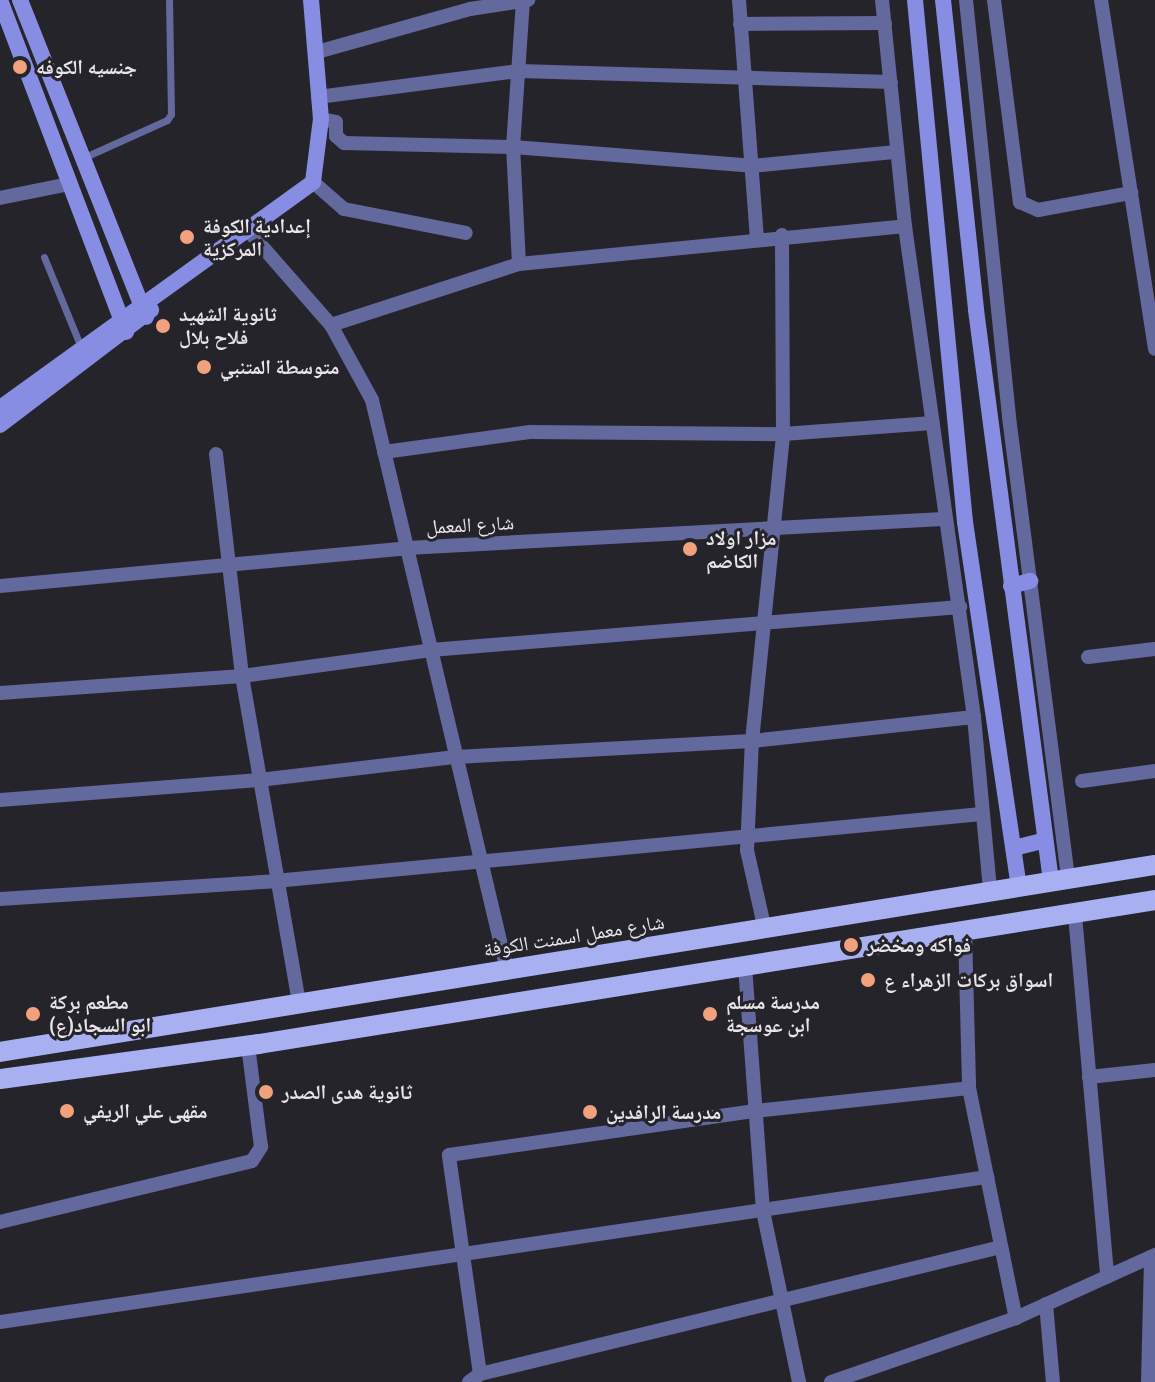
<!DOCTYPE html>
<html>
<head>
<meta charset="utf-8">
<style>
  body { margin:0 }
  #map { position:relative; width:1155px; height:1382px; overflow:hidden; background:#26242b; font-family:"Roboto Condensed","Noto Naskh Arabic",sans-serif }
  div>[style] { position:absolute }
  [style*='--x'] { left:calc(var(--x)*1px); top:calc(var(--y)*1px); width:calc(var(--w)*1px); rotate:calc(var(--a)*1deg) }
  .lane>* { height:7px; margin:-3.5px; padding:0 3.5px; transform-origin:3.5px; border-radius:3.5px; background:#63689d }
  .street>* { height:14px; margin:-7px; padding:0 7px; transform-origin:7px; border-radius:7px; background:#63689d }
  .secondary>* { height:16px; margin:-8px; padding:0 8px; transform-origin:8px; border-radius:8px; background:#878de3 }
  .primary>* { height:20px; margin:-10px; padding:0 10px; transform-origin:10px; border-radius:10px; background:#a9b0f2 }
  .dots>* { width:22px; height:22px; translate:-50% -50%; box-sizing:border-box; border:4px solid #26242b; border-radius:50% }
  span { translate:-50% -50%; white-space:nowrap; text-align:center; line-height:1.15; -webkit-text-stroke:6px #26242b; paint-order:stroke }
  .poi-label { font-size:20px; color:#e7e5ea; font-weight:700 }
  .left { translate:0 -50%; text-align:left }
  .street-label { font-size:20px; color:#e7e5ea }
</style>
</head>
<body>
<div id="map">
  <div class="lane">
    <div style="--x:85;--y:157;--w:90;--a:-24.3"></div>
    <div style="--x:167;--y:120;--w:7;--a:-56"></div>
    <div style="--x:171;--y:114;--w:114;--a:-91"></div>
    <div style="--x:44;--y:257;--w:97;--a:67.7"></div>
  </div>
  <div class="street">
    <div style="--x:739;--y:0;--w:238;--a:85.7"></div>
    <div style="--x:882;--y:0;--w:227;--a:84.2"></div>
    <div style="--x:905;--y:226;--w:496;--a:82"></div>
    <div style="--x:974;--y:717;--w:175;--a:84.7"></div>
    <div style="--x:966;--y:0;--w:419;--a:84.1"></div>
    <div style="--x:1009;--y:417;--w:465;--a:82.7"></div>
    <div style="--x:994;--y:0;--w:204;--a:82.7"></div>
    <div style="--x:1020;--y:202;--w:20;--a:24"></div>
    <div style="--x:1038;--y:210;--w:95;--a:-10.4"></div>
    <div style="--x:1101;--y:0;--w:353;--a:81.2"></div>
    <div style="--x:740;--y:24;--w:145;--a:-0.4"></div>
    <div style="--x:317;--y:52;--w:159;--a:-15.7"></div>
    <div style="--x:470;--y:9;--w:59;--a:-8.8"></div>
    <div style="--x:318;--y:97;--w:203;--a:-7.4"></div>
    <div style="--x:519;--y:71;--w:372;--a:1.7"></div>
    <div style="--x:321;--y:119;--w:15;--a:11"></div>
    <div style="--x:336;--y:122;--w:14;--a:90"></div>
    <div style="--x:336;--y:136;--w:11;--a:41"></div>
    <div style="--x:344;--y:143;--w:169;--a:1.4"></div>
    <div style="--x:513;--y:147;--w:240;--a:4.5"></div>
    <div style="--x:752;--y:166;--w:145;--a:-5.6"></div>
    <div style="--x:313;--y:182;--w:41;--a:41.1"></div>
    <div style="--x:344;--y:209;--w:124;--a:11.1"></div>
    <div style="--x:0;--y:198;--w:70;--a:-11.5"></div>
    <div style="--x:246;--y:228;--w:129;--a:48.8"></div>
    <div style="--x:331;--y:325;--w:85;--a:61.3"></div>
    <div style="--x:372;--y:400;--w:586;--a:76.68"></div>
    <div style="--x:519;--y:264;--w:117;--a:-92.9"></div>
    <div style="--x:513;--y:147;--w:147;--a:-86.1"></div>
    <div style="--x:331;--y:325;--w:198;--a:-18"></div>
    <div style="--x:519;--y:264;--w:388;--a:-5.6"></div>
    <div style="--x:384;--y:452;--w:147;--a:-7.8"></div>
    <div style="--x:530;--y:432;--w:253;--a:0.5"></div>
    <div style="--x:783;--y:434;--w:150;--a:-4.2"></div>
    <div style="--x:216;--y:454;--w:224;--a:83.3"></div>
    <div style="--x:242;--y:676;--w:330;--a:80.1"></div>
    <div style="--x:0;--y:586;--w:409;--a:-5.3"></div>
    <div style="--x:407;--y:548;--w:537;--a:-3.1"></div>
    <div style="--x:1088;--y:657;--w:67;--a:-6.8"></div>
    <div style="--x:0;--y:693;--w:243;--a:-4"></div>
    <div style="--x:242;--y:676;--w:191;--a:-7.8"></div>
    <div style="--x:431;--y:650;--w:531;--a:-4.65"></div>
    <div style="--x:1082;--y:781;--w:74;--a:-7.8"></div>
    <div style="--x:0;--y:800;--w:260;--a:-4.4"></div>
    <div style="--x:259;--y:780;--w:198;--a:-6.7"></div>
    <div style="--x:456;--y:757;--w:296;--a:-3.1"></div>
    <div style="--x:752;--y:741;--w:223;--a:-6.2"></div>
    <div style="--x:0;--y:899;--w:276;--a:-3.7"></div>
    <div style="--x:275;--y:881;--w:710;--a:-5.41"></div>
    <div style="--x:1075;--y:915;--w:363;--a:84.9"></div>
    <div style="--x:765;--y:930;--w:82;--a:-102.7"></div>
    <div style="--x:747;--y:850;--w:109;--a:-87.4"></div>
    <div style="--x:752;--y:741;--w:309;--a:-84.2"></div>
    <div style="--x:783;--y:434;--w:199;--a:-90.3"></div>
    <div style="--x:965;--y:931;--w:157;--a:88.5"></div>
    <div style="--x:969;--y:1088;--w:235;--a:78.5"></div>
    <div style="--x:745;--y:966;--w:246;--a:85.8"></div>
    <div style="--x:763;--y:1211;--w:175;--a:78.1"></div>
    <div style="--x:1089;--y:1077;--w:66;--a:-6.1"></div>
    <div style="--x:0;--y:1222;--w:259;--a:-13.6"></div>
    <div style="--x:252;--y:1161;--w:17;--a:-57"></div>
    <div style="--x:261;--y:1147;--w:102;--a:-97.3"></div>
    <div style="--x:1046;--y:1304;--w:78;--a:84.9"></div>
    <div style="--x:0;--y:1322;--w:998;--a:-8.36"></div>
    <div style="--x:480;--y:1374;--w:221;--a:-98.1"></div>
    <div style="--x:449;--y:1155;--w:309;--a:-8.2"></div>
    <div style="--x:755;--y:1111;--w:215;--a:-6.1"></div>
    <div style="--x:469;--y:1382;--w:14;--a:-36"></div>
    <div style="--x:480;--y:1374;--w:536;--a:-13.7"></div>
    <div style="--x:831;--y:1382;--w:196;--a:-19.1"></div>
    <div style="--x:1016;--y:1318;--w:153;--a:-24.4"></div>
    <div style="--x:1148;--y:1382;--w:125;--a:-88.6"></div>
  </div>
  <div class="secondary">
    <div style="--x:0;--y:0;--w:355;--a:69.2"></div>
    <div style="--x:20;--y:0;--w:341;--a:68.3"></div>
    <div style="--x:915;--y:0;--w:524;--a:84.53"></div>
    <div style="--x:965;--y:522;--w:368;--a:81.6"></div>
    <div style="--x:943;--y:0;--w:312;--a:83.9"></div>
    <div style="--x:976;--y:310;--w:576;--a:82.52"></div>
    <div style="--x:0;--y:408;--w:386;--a:-35.8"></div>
    <div style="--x:313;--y:182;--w:64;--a:-82.8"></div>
    <div style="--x:321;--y:119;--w:119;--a:-94.8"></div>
    <div style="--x:0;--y:425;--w:190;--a:-37.3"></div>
    <div style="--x:1011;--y:586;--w:20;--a:-15"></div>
    <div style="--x:1014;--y:848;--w:32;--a:-14"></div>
  </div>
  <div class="primary">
    <div style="--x:0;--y:1052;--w:1170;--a:-9.2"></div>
    <div style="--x:0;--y:1079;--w:261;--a:-7.7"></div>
    <div style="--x:259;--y:1044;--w:907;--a:-9.13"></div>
  </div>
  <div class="dots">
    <div style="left:20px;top:67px;background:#f1a17c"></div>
    <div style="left:187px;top:237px;background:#f1a17c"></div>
    <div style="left:163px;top:326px;background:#f1a17c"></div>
    <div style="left:204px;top:367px;background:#f1a17c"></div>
    <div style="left:690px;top:549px;background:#f1a17c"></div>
    <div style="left:851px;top:945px;background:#f1a17c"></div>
    <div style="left:868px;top:980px;background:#f1a17c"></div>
    <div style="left:33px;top:1014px;background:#f1a17c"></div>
    <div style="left:710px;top:1014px;background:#f1a17c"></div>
    <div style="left:266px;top:1092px;background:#f1a17c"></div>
    <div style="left:67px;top:1111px;background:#f1a17c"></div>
    <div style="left:590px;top:1112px;background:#f1a17c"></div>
  </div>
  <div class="poi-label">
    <span class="left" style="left:36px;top:67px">جنسيه الكوفه</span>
    <span class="left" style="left:203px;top:238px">إعدادية الكوفة<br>المركزية</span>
    <span class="left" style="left:179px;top:326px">ثانوية الشهيد<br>فلاح بلال</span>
    <span class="left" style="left:220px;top:367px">متوسطة المتنبي</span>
    <span class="left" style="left:706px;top:550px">مزار اولاد<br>الكاضم</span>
    <span class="left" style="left:867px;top:945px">فواكه ومخضر</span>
    <span class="left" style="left:884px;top:980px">اسواق بركات الزهراء ع</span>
    <span class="left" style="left:49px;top:1014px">مطعم بركة<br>ابو السجاد(ع)</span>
    <span class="left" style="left:726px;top:1014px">مدرسة مسلم<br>ابن عوسجة</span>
    <span class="left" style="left:282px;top:1092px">ثانوية هدى الصدر</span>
    <span class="left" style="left:83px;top:1111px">مقهى علي الريفي</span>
    <span class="left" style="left:606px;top:1112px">مدرسة الرافدين</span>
  </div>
  <div class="street-label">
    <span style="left:470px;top:525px;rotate:-3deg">شارع المعمل</span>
    <span style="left:574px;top:936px;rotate:-9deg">شارع معمل اسمنت الكوفة</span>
  </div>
</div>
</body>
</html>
